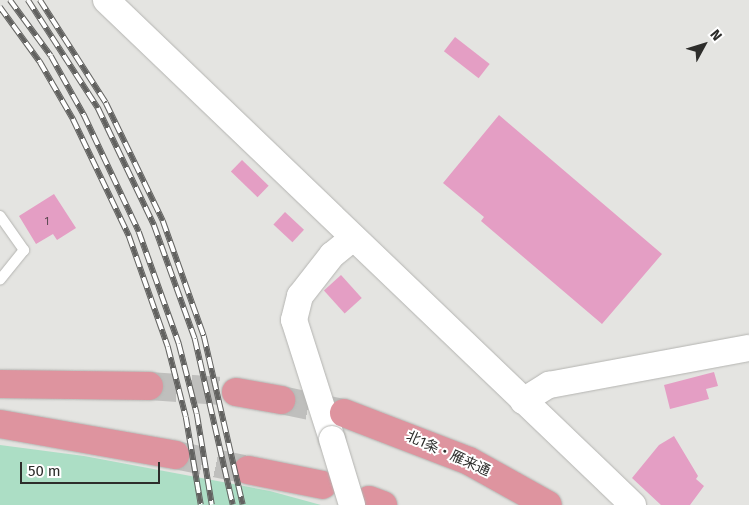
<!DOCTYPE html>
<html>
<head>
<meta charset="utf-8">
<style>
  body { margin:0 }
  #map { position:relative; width:749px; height:505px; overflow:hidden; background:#e4e4e1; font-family:"Fira Sans","Noto Sans JP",sans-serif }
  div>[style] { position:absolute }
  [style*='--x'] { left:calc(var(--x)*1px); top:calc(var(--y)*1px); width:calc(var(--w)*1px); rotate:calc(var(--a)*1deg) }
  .green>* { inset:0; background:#acdec5 }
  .building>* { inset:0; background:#e49ec4; transform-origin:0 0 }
  .highway-tunnel>* { height:28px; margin-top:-14px; transform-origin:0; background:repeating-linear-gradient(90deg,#bfbfbd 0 28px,transparent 0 42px) }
  .roads { filter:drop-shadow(0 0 1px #b4b4b1) drop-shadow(0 0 1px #b4b4b1) }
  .lane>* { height:10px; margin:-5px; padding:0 5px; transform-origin:5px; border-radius:5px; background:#fff }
  .secondary>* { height:26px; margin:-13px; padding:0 13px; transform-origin:13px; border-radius:13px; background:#fff }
  .highway>* { height:28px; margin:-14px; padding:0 14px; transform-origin:14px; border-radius:14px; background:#de949f }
  .rail>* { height:5.5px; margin-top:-2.75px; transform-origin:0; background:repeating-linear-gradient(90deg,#fff 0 11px,#626260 0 22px); box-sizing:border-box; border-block:1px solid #626260 }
  .bridges { filter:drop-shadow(0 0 1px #b4b4b1) drop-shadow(0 0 1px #b4b4b1) }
  .secondary-bridge>* { height:26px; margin:-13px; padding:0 13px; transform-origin:13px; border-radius:13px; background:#fff }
  span { translate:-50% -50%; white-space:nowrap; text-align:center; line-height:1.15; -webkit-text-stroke:4px #fff; paint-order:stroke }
  .number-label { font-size:11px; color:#5b4951 }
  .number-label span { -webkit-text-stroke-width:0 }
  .street-label { font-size:14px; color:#2d2d2b }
  .north { position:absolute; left:679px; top:20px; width:50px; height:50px; -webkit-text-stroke:4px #fff; paint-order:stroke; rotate:51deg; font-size:14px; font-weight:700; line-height:20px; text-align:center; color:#2d2d2b }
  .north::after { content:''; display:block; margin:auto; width:18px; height:22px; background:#2d2d2b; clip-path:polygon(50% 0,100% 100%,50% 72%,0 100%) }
  .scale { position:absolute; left:20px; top:462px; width:140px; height:22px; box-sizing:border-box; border:2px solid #2d2d2b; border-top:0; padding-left:6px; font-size:15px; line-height:18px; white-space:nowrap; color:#2d2d2b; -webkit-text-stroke:4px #fff; paint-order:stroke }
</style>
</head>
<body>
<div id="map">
  <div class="green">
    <div style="clip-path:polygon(0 445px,84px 456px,270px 491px,321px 505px,0 505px)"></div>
  </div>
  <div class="building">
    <div style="left:455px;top:37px;width:44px;height:18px;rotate:38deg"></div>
    <div style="clip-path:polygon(499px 115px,662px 254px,602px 324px,481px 221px,484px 217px,443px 183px)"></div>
    <div style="left:242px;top:160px;width:37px;height:16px;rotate:44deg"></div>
    <div style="clip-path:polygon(54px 194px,76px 228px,57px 240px,53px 234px,36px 244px,19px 216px)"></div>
    <div style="left:285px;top:212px;width:26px;height:17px;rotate:43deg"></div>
    <div style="left:341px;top:275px;width:31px;height:23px;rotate:48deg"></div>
    <div style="clip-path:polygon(714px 372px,718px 386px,706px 389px,709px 399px,670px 409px,664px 385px)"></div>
    <div style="clip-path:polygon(674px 436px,698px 476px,696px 479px,704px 486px,690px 505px,661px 505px,632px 478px,659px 445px)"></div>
  </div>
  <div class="highway-tunnel">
    <div style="--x:149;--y:386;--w:87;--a:3.9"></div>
    <div style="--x:281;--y:400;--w:63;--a:11.8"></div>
    <div style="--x:175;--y:455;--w:75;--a:11.6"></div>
  </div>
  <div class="roads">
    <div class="lane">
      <div style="--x:0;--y:216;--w:42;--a:54.8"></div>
      <div style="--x:24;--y:250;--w:38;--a:129"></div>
    </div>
    <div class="secondary">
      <div style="--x:106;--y:0;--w:730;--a:43.78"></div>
      <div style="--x:523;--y:401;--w:31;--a:-32"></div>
      <div style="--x:549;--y:385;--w:203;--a:-10.5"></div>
      <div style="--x:332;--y:439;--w:125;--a:-107.7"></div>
      <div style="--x:294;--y:320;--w:25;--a:-76"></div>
      <div style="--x:300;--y:296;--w:52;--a:-52"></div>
      <div style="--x:332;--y:255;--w:26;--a:-39"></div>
    </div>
    <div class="highway">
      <div style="--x:0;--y:384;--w:149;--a:0.8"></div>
      <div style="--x:236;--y:392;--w:46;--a:10.1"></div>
      <div style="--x:344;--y:413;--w:134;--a:21"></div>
      <div style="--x:469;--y:461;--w:90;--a:29.1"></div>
      <div style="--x:0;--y:424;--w:178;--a:10"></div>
      <div style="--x:248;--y:470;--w:76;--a:11.3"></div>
      <div style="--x:369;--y:500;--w:15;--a:20"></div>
    </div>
  </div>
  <div class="rail">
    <div style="--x:10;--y:0;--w:69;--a:53.8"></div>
    <div style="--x:51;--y:56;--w:68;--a:60.8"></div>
    <div style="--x:84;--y:115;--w:129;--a:64.8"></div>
    <div style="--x:139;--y:232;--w:119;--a:70.3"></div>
    <div style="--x:179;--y:344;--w:72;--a:75.6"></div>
    <div style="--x:197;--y:414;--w:92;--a:80.6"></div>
    <div style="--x:28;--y:0;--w:129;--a:57.1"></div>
    <div style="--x:98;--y:108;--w:130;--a:64.4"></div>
    <div style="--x:154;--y:225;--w:121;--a:70.2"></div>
    <div style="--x:195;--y:339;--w:170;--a:77.1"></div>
    <div style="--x:40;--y:0;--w:122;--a:57.3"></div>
    <div style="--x:106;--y:103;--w:131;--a:64.2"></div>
    <div style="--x:163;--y:221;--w:122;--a:70.4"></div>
    <div style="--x:204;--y:336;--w:173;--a:77"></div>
    <div style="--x:0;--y:7;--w:68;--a:54"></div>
    <div style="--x:40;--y:62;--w:66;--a:59.9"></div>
    <div style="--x:73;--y:119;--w:130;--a:64.4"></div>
    <div style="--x:129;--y:236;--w:118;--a:70.6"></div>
    <div style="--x:168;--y:347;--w:72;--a:75.6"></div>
    <div style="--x:186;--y:417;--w:89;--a:80.3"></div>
  </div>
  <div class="bridges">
    <div class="secondary-bridge">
      <div style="--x:332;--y:439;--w:69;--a:73.1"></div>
    </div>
  </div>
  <div class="number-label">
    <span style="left:47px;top:222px">1</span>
  </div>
  <div class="street-label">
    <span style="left:448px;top:454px;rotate:24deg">北1条・雁来通</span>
  </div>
  <div class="north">N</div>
  <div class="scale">50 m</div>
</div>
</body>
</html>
